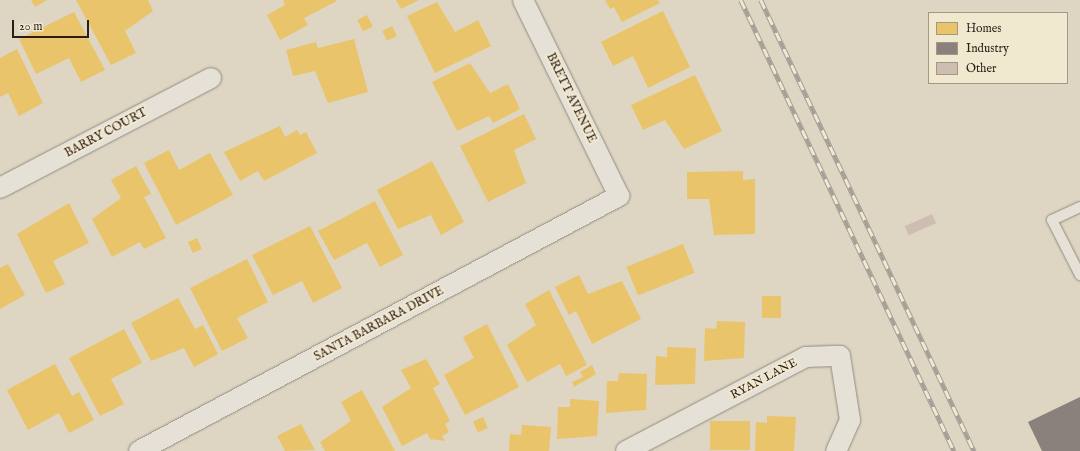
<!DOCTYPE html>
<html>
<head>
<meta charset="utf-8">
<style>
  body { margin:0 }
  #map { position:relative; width:1080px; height:451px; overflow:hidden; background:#ded6c3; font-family:"IM FELL English",serif }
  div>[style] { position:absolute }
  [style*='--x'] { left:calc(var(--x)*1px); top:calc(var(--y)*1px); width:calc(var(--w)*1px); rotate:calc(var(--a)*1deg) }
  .homes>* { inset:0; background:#e9c46a; transform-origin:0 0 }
  .industry>* { inset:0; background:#8a817c }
  .building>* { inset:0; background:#cebeb1; transform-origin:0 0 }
  .roads { filter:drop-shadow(0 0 1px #928b7f) drop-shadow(0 0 1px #928b7f) }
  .lane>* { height:10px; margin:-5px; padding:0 5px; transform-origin:5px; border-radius:5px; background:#e5e1d7 }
  .street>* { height:20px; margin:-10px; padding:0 10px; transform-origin:10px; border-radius:10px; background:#e5e1d7 }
  .rail>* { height:4.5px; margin-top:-2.25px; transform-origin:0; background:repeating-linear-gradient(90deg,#f1e8d0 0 9px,#a49f97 0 18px); box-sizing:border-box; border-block:1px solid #a49f97 }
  span { translate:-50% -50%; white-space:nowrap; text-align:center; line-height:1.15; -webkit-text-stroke:4px #f1e8d0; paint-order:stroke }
  .street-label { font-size:12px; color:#2d1d17 }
  .legend { position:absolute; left:928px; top:12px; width:140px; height:72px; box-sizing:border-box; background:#f1e8d0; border:1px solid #a39786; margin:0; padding:5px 7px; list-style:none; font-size:12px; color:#2d1d17 }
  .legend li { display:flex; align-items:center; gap:8px; height:20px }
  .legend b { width:20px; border:1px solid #a39786 }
  .scale { position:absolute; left:12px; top:20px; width:77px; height:18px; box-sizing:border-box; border:2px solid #2d1d17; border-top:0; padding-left:5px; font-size:12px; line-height:14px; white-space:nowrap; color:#2d1d17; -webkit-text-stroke:3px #f1e8d0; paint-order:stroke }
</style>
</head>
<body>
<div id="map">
  <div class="homes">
    <div style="clip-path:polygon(31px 0,47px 0,35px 7px)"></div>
    <div style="clip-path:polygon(76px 0,148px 0,153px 11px,125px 31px,136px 53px,111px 65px)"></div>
    <div style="clip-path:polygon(283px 0,336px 0,337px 1px,304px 18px,308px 25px,280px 40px,267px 15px,285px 5px)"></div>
    <div style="clip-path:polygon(396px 0,419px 0,401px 9px)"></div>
    <div style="clip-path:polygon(605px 0,658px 0,660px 3px,622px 22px,614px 7px,610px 9px)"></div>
    <div style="clip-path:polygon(437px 2px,455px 32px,478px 20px,491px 46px,435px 73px,407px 16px)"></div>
    <div style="clip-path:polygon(663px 11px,690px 67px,648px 88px,633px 56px,613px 66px,601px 42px)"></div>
    <div style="clip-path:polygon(74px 12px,105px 70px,81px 82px,69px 58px,36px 74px,19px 39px)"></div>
    <div style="left:367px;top:15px;width:13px;height:11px;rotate:63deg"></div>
    <div style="left:392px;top:26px;width:11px;height:11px;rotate:63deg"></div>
    <div style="clip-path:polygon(354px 39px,368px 92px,328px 103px,315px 71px,293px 76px,286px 50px,316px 42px,318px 48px)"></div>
    <div style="clip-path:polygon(17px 49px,43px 103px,19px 116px,8px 93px,0 97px,0 58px)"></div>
    <div style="clip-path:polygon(470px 63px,490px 93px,508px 84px,520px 109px,493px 123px,489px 116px,457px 131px,432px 82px)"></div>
    <div style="clip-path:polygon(695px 75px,722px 131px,684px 149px,665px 120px,643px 130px,631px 105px)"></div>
    <div style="clip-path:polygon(524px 114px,536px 139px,514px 150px,526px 183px,488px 202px,460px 146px)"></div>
    <div style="clip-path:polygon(280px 126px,285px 137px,297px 130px,300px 135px,306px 132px,317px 153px,264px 181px,258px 171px,240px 181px,224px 152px)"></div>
    <div style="clip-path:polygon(169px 150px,179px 170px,210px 153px,233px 195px,176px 225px,144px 163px)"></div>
    <div style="clip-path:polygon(432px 161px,464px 222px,441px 235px,431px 215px,398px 229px,377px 190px)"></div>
    <div style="clip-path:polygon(136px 166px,151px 194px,144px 197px,166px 238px,144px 249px,140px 242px,112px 257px,92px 219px,121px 198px,111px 180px)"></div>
    <div style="clip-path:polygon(743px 171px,743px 180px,755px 179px,755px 234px,714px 235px,709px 199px,687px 199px,687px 172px)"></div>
    <div style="clip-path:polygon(375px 201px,403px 255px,380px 267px,367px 243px,334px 260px,318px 231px)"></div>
    <div style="clip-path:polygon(69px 203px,89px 243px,53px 261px,65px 284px,46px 293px,17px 234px)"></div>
    <div style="clip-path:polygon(310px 226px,342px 288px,313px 303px,302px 281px,273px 295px,252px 255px)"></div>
    <div style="left:197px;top:238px;width:12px;height:10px;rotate:66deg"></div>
    <div style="left:683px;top:244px;width:31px;height:61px;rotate:68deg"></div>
    <div style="clip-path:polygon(247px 259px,268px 302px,237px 318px,248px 338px,222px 351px,190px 288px)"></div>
    <div style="clip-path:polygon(8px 264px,25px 295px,0 309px,0 268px)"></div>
    <div style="clip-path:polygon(579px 275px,588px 294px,622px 281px,641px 319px,592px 344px,576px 311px,569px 315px,555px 287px)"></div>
    <div style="clip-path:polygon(549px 290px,587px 365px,566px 376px,560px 364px,527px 382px,507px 345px,536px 325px,525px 304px)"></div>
    <div style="left:762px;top:296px;width:19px;height:22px"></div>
    <div style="clip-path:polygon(178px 298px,195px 329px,203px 325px,218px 354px,194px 367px,184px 348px,151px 361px,131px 323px)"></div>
    <div style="clip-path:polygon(717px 321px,745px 322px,744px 358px,704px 361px,705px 328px,716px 329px)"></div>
    <div style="clip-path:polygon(487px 324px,519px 387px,465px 415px,444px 375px,474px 358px,463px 337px)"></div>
    <div style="clip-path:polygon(124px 329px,142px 363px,111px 379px,124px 404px,100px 416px,69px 358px)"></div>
    <div style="clip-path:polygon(667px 347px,696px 348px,695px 384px,655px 385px,656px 356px,667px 357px)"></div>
    <div style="clip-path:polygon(426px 359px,440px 384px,433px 388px,450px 421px,445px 424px,449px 432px,442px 436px,445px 441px,430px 439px,427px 433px,402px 446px,382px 407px,411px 388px,401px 370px)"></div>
    <div style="clip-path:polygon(55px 364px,72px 396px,79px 392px,94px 420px,69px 433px,59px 413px,28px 430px,7px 390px)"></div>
    <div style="clip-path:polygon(592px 365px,596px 374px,574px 387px,572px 382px,583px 377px,580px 372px)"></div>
    <div style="clip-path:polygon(619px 373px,647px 374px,646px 410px,606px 413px,607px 381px,618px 381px)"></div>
    <div style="clip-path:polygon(362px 390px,395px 451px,325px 451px,320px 442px,351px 421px,341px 402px)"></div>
    <div style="clip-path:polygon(570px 399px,599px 401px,597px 436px,557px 439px,558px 407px,570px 407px)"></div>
    <div style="clip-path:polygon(767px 416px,796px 417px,794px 451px,755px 451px,756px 422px,767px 423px)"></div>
    <div style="left:483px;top:417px;width:12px;height:11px;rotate:66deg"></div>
    <div style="left:750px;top:421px;width:29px;height:40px;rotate:90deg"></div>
    <div style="clip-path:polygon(301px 424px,315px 450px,285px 451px,277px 436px)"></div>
    <div style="clip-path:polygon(522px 425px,551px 427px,549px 451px,509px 451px,510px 434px,521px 435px)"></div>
  </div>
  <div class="industry">
    <div style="clip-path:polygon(1080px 397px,1080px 451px,1042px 451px,1028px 422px)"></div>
  </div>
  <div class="building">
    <div style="left:932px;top:214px;width:10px;height:30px;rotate:66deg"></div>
  </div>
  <div class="roads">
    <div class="lane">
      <div style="--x:1080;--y:207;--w:31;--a:155"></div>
      <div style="--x:1052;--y:220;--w:62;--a:63"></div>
    </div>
    <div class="street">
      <div style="--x:0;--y:188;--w:238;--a:-27.5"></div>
      <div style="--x:139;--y:451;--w:544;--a:-27.98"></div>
      <div style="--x:619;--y:196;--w:218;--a:-116.1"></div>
      <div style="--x:626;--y:451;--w:203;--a:-27.6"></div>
      <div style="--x:806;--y:357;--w:34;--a:-2"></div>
      <div style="--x:840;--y:356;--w:65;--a:81.1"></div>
      <div style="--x:850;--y:420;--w:34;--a:114"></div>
    </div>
  </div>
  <div class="rail">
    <div style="--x:741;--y:0;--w:499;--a:64.7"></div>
    <div style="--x:761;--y:0;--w:499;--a:64.7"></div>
  </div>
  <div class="street-label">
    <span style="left:571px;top:98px;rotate:64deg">BRETT AVENUE</span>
    <span style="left:106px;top:133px;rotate:-28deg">BARRY COURT</span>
    <span style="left:379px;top:324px;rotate:-28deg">SANTA BARBARA DRIVE</span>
    <span style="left:764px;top:379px;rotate:-28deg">RYAN LANE</span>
  </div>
  <ul class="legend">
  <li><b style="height:11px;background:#e9c46a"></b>Homes</li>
  <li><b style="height:11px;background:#8a817c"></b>Industry</li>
  <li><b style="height:11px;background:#cebeb1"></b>Other</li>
  </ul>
  <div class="scale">20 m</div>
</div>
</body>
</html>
